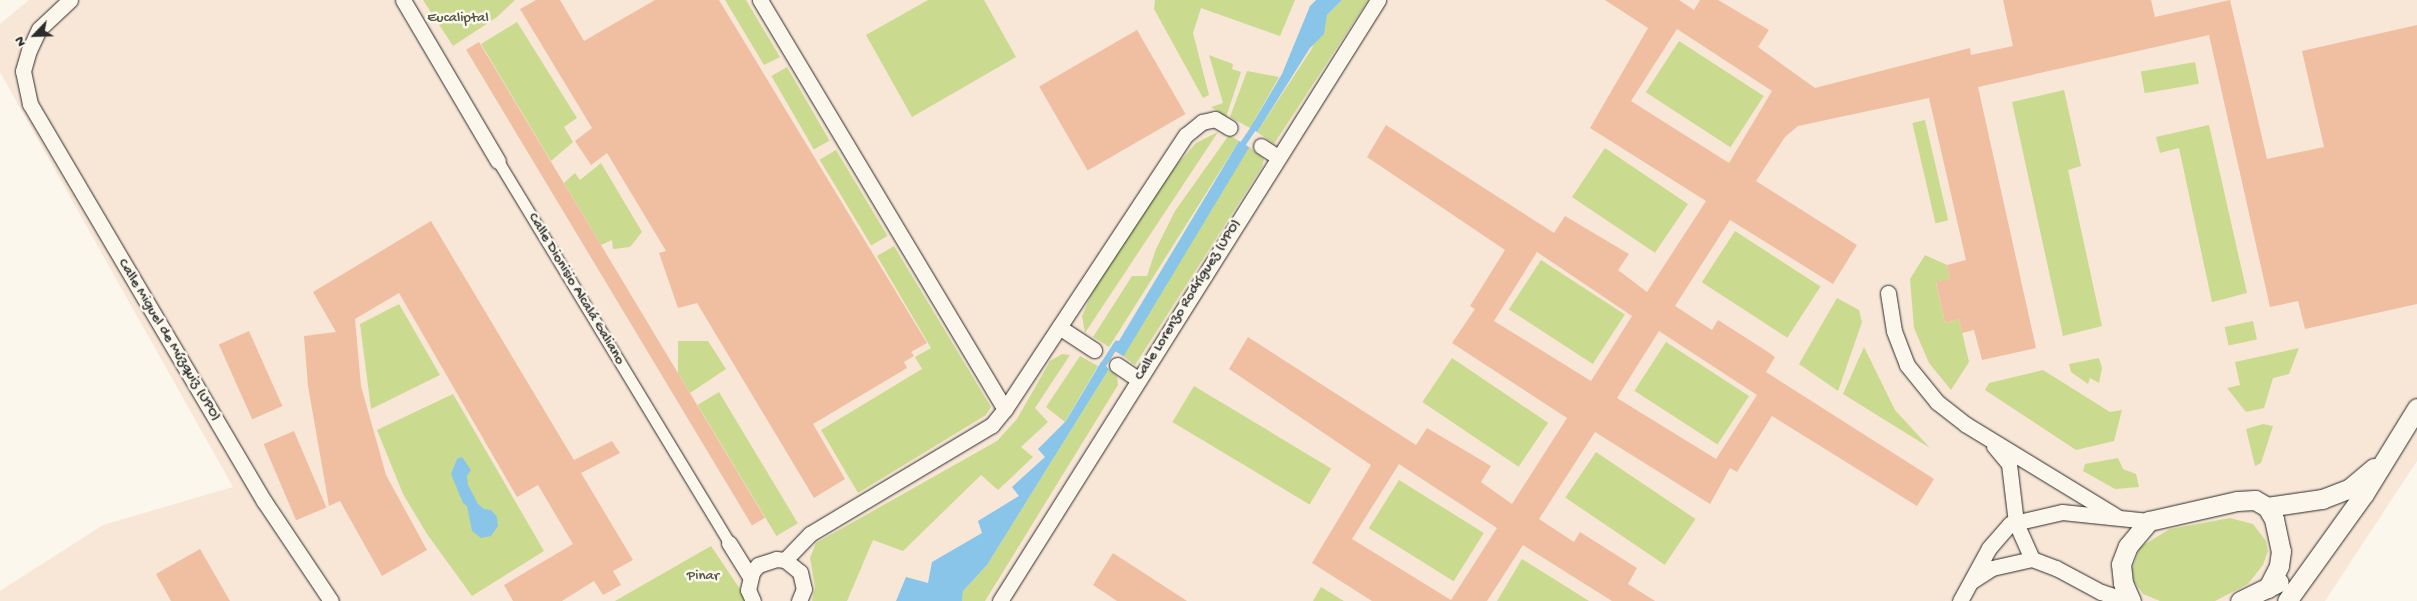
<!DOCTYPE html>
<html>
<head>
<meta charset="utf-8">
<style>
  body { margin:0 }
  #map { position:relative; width:2417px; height:601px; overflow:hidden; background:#fbf7ec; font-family:"Gochi Hand",sans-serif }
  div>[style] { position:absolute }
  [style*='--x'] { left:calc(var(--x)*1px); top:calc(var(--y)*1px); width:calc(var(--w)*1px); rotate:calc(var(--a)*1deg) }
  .built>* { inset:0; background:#f8e6d6 }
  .green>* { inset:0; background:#cadb90; transform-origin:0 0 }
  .water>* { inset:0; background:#89c5e9; transform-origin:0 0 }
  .stream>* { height:5.5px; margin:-2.75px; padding:0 2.75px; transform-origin:2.75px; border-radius:2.75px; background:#89c5e9 }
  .building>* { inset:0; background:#f0bfa1; transform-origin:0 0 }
  .roads { filter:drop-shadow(0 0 1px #2b2b2b) drop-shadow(0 0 1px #2b2b2b) }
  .pedestrian>* { height:11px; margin:-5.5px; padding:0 5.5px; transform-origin:5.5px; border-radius:5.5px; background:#fbf7ec }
  .minor>* { height:15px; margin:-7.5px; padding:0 7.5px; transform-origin:7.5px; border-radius:7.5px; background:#fbf7ec }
  .tertiary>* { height:19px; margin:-9.5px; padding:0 9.5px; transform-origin:9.5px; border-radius:9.5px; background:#fbf7ec }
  span { translate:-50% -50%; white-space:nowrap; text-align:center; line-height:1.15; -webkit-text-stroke:5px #fbf7ec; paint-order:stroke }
  .park-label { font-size:15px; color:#535744 }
  .street-label { font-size:15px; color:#2b2b2b }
  .north { position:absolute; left:10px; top:10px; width:50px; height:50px; -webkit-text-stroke:4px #fbf7ec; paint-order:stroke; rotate:246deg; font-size:14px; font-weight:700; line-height:20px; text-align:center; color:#2b2b2b }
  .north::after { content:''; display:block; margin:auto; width:18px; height:22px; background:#2b2b2b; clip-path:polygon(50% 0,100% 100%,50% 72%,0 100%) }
</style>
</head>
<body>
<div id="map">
  <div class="built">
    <div style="clip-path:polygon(29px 0,2417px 0,2417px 461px,2325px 601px,0 601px,0 591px,103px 525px,233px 487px,0 72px,0 24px)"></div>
  </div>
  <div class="green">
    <div style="clip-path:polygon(423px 0,515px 0,497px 17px,453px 46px)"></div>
    <div style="clip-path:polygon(725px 0,746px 0,780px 57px,764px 65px)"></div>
    <div style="clip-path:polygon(928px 0,984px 0,1016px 57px,912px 117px,866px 35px)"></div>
    <div style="clip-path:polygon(1155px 0,1295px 0,1280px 36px,1201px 8px,1193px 33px,1209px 95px,1203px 98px,1154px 9px)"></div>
    <div style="clip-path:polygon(1342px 0,1368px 0,1274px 144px,1257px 132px,1311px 50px,1327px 15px)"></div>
    <div style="clip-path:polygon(517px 22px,577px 118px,564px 127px,573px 142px,551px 161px,481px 44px)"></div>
    <div style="left:1679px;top:41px;width:101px;height:61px;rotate:33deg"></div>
    <div style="clip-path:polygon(1209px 55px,1233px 64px,1232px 69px,1241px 72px,1226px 117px,1211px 107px,1223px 103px)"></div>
    <div style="left:2195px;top:62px;width:22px;height:55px;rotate:80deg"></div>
    <div style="left:787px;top:67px;width:85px;height:18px;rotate:60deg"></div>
    <div style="clip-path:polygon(1247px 71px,1279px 77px,1250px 128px,1230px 117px)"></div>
    <div style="clip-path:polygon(2064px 90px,2081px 166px,2068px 170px,2102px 326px,2063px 336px,2012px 102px)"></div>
    <div style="left:1925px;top:120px;width:103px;height:13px;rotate:77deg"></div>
    <div style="clip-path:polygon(2209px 125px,2247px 293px,2212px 302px,2179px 148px,2160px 153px,2156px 137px)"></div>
    <div style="clip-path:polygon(1218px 132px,1085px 333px,1082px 316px,1094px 288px,1175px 167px,1196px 143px)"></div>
    <div style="clip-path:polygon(1229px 135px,1239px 141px,1109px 347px,1093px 337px,1132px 276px,1147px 276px,1156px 249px,1175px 211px)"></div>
    <div style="clip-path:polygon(1249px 147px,1264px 159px,1262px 167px,1135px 365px,1119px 353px)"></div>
    <div style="left:1605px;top:148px;width:100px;height:59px;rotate:34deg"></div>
    <div style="left:836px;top:150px;width:100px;height:19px;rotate:59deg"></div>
    <div style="clip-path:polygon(601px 163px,642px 232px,630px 247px,613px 249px,612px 240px,601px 245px,564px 183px,575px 173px,580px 180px)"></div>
    <div style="left:1735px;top:231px;width:102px;height:61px;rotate:33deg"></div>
    <div style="clip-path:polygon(894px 246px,991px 407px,986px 415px,858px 493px,821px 430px,922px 369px,915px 357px,931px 348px,877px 256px)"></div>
    <div style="clip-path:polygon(1925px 255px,1947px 265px,1950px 279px,1936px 283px,1945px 323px,1959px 319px,1969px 362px,1951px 390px,1929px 363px,1914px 328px,1910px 279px)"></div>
    <div style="left:1541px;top:260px;width:100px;height:59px;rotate:33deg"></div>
    <div style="clip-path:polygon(1837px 298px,1859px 310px,1862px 322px,1838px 391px,1799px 364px)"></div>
    <div style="clip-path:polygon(399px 304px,440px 375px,371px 409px,360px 324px)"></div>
    <div style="left:2253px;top:321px;width:19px;height:29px;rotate:78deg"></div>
    <div style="clip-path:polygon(678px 341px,708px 341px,726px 369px,690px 393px,678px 373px)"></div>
    <div style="left:1666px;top:342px;width:99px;height:58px;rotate:33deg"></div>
    <div style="clip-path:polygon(1864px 347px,1895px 410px,1930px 448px,1843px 394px)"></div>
    <div style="clip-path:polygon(2299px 348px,2289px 374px,2273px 378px,2264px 408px,2246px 412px,2227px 388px,2240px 385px,2235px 362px)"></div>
    <div style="clip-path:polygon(1062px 354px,1070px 355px,1035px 408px,1048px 422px,1021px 447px,1033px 457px,998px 490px,981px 475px,903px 551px,873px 540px,847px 601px,812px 601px,815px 587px,810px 558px,816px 543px,997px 441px,1017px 419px,1050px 361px)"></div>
    <div style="clip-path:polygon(1080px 356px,1098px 366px,1065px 422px,1046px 407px)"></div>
    <div style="left:1452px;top:358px;width:116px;height:53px;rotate:34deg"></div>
    <div style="clip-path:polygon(2099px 358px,2102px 368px,2099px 383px,2090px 378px,2088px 384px,2071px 372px,2069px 364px)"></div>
    <div style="clip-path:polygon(1109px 369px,1117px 376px,1118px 385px,985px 601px,962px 601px,963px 591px,987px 565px)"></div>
    <div style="clip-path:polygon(2043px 370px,2110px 412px,2122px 410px,2114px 441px,2076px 450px,1985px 390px,1989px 383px)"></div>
    <div style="left:1194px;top:386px;width:160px;height:42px;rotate:31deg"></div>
    <div style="left:719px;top:392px;width:153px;height:25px;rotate:59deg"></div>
    <div style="clip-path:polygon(453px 394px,544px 551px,472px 596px,427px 534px,403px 494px,377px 430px)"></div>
    <div style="clip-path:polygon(2263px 424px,2273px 426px,2261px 463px,2255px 466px,2246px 429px)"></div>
    <div style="left:1596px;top:452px;width:120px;height:55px;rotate:34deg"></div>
    <div style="clip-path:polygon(2118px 458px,2123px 469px,2136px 474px,2139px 487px,2115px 489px,2083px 471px,2085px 464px)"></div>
    <div style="left:1399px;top:480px;width:100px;height:57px;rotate:32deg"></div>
    <div style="clip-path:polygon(2230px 518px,2253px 524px,2266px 541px,2268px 551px,2263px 565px,2248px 584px,2215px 601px,2160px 601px,2143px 594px,2134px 581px,2132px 570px,2140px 547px,2170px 529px)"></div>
    <div style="clip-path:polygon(711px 546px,740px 589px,745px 601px,615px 601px)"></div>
    <div style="clip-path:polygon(1522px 559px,1589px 601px,1497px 601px)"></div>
    <div style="clip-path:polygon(1321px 587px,1344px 601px,1313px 601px)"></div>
  </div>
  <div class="water">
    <div style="clip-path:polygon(1316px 0,1342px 0,1327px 15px,1324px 34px,1310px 48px,1257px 132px,1250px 128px,1282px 74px,1310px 6px)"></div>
    <div style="left:1239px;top:141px;width:12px;height:244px;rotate:31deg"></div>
    <div style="clip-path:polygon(1101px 362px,1109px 369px,987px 565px,963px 591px,962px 601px,896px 601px,906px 577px,928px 583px,932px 562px,982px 533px,978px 521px,1019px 496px,1012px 487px,1045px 457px,1038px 449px,1066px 421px)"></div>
    <div style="clip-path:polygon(462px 457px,471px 470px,467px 476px,468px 485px,478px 504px,484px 509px,491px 510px,497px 517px,498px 526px,491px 536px,481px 538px,472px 531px,467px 506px,463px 503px,451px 474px,457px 459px)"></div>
  </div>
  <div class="stream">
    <div style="--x:1239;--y:150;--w:30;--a:-56"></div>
    <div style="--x:1100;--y:370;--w:31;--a:-57"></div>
  </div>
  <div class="building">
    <div style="clip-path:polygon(536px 0,560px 0,584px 41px,655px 0,719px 0,927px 343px,911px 352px,914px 356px,904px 362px,907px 368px,813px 424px,845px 479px,814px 498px,697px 303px,678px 308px,659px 253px,666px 251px,607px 153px,591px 165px,575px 141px,592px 128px,520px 9px)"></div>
    <div style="clip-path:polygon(evenodd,1605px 0,1679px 0,1694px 10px,1700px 0,1718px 0,1769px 30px,1758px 47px,1815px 88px,1970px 48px,1971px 55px,2013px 46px,2003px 0,2151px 0,2155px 17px,2230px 0,2267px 159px,2324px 147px,2302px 51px,2417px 25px,2417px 304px,2305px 329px,2298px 301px,2270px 307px,2209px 35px,1978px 87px,2036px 348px,1982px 360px,1974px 330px,1962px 333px,1959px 319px,1945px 323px,1936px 282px,1950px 279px,1947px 265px,1966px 260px,1929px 98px,1798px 126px,1785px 137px,1756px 181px,1857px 245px,1833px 284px,1730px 220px,1675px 306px,1712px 330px,1718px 320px,1768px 352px,1775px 357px,1766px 372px,1934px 479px,1917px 506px,1772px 416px,1737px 472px,1730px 468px,1710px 504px,1595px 432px,1539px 519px,1574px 542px,1580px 532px,1637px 568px,1628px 584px,1655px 601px,1612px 601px,1523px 545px,1487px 601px,1372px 601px,1312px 563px,1371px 465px,1229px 369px,1248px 337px,1416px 445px,1427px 428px,1491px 466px,1481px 482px,1512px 504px,1567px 418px,1452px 343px,1475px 309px,1470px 306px,1505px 250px,1367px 157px,1386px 125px,1554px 233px,1565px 216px,1629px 254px,1618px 270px,1647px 292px,1706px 201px,1590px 128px,1648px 28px,1605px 0,1677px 29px,1772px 91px,1729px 163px,1631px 101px,1677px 29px,1605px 0,1537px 252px,1632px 316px,1591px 381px,1494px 321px,1537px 252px,1605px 0,1659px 331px,1757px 395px,1716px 459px,1617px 398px,1659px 331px,1605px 0,1399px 464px,1497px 528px,1451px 600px,1352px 539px,1399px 464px)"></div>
    <div style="left:1137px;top:30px;width:97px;height:113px;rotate:60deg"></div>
    <div style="left:479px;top:42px;width:555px;height:15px;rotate:59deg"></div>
    <div style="clip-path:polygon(431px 221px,574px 460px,612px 441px,620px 453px,581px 473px,633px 560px,613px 571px,621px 585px,603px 595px,594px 581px,562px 601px,513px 601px,504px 585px,573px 544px,538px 485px,517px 497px,399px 293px,355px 319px,361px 386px,386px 475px,427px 550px,382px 576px,340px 501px,329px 506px,308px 386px,304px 336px,336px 332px,313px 292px)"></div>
    <div style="left:249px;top:331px;width:82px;height:33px;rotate:66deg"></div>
    <div style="left:294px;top:431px;width:83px;height:33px;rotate:67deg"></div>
    <div style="clip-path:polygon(200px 549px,230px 601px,171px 601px,156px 574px)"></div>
    <div style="clip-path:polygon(1113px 553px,1187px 601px,1117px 601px,1093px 585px)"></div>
  </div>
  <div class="roads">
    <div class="pedestrian">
      <div style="--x:498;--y:161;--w:446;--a:58.8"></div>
    </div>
    <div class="minor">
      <div style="--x:70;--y:0;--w:42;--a:136.9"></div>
      <div style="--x:39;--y:29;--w:23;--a:115"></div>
      <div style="--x:29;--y:50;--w:22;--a:106"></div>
      <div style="--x:23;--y:71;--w:34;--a:78"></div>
      <div style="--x:30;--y:104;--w:461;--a:59.5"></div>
      <div style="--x:264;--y:501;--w:120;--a:56.2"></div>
      <div style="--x:403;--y:0;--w:187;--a:59.5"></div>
      <div style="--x:760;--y:0;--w:477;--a:59.1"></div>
      <div style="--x:1005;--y:409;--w:21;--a:129"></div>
      <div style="--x:992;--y:425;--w:212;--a:149.1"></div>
      <div style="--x:810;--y:534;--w:36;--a:134"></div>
      <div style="--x:1261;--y:146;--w:20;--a:33"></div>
      <div style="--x:1888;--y:293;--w:38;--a:81"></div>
      <div style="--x:1894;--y:331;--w:36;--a:69"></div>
      <div style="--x:1907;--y:365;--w:48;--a:51"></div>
      <div style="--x:1937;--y:402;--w:36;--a:38"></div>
      <div style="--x:1965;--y:424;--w:177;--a:31.4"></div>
      <div style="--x:1059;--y:327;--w:42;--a:33.3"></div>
      <div style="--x:1117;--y:365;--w:25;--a:34"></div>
      <div style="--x:1005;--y:409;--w:328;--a:-56.6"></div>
      <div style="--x:1186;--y:135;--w:21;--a:-39"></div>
      <div style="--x:1202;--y:122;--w:13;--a:-13"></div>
      <div style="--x:1215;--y:119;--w:17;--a:31"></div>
      <div style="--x:1994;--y:446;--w:23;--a:50"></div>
      <div style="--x:2009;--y:464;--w:59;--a:83.2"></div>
      <div style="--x:2016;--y:523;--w:39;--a:66"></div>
      <div style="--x:729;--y:543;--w:40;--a:58"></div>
      <div style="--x:1972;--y:581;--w:24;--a:-33"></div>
      <div style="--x:1992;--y:568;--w:41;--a:-12.7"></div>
      <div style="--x:2032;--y:559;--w:26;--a:21"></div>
      <div style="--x:2056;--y:568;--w:51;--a:28.1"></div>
      <div style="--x:2101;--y:592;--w:28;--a:18"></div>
      <div style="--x:753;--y:601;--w:12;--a:-114"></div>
      <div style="--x:748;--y:590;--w:18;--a:-77"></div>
      <div style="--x:752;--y:572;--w:9;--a:-49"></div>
      <div style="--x:758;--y:565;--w:19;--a:-18"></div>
      <div style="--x:776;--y:559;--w:9;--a:6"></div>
      <div style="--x:785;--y:560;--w:19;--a:39"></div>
      <div style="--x:800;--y:572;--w:17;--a:77"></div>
      <div style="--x:804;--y:589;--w:13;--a:113"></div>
      <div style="--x:1000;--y:601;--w:710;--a:-57.83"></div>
      <div style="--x:1960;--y:601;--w:60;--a:-61.3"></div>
      <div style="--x:1989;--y:548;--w:32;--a:-49"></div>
      <div style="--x:2010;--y:524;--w:53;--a:-13"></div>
      <div style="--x:2062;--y:512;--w:87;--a:5.9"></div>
    </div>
    <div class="tertiary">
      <div style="--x:2267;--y:507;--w:56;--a:-8.3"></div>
      <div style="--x:2322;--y:499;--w:30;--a:-21"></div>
      <div style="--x:2350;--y:488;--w:31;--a:-40"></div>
      <div style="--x:2131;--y:601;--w:20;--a:-114"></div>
      <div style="--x:2123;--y:583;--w:19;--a:-96"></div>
      <div style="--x:2121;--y:564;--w:19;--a:-69"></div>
      <div style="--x:2128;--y:546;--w:33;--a:-50"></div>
      <div style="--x:2149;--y:521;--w:90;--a:-12.8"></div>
      <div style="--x:2237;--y:501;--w:18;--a:-3"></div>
      <div style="--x:2255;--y:500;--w:14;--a:30"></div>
      <div style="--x:2267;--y:507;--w:14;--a:60"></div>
      <div style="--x:2274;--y:519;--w:33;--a:78"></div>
      <div style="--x:2281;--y:551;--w:15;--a:98"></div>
      <div style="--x:2279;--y:566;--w:25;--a:117"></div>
      <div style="--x:2240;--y:601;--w:43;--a:-26"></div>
      <div style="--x:2287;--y:601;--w:132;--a:-54.3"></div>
      <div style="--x:2364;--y:494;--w:101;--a:-58.4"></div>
    </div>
  </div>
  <div class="park-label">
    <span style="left:458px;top:19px">Eucaliptal</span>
    <span style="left:703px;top:577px">Pinar</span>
  </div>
  <div class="street-label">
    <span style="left:576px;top:289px;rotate:59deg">Calle Dionisio Alcalá Galiano</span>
    <span style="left:1188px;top:300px;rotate:-58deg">Calle Lorenzo Rodríguez (UPO)</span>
    <span style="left:169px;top:340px;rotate:59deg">Calle Miguel de Múzquiz (UPO)</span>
  </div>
  <div class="north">N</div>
</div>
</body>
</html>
